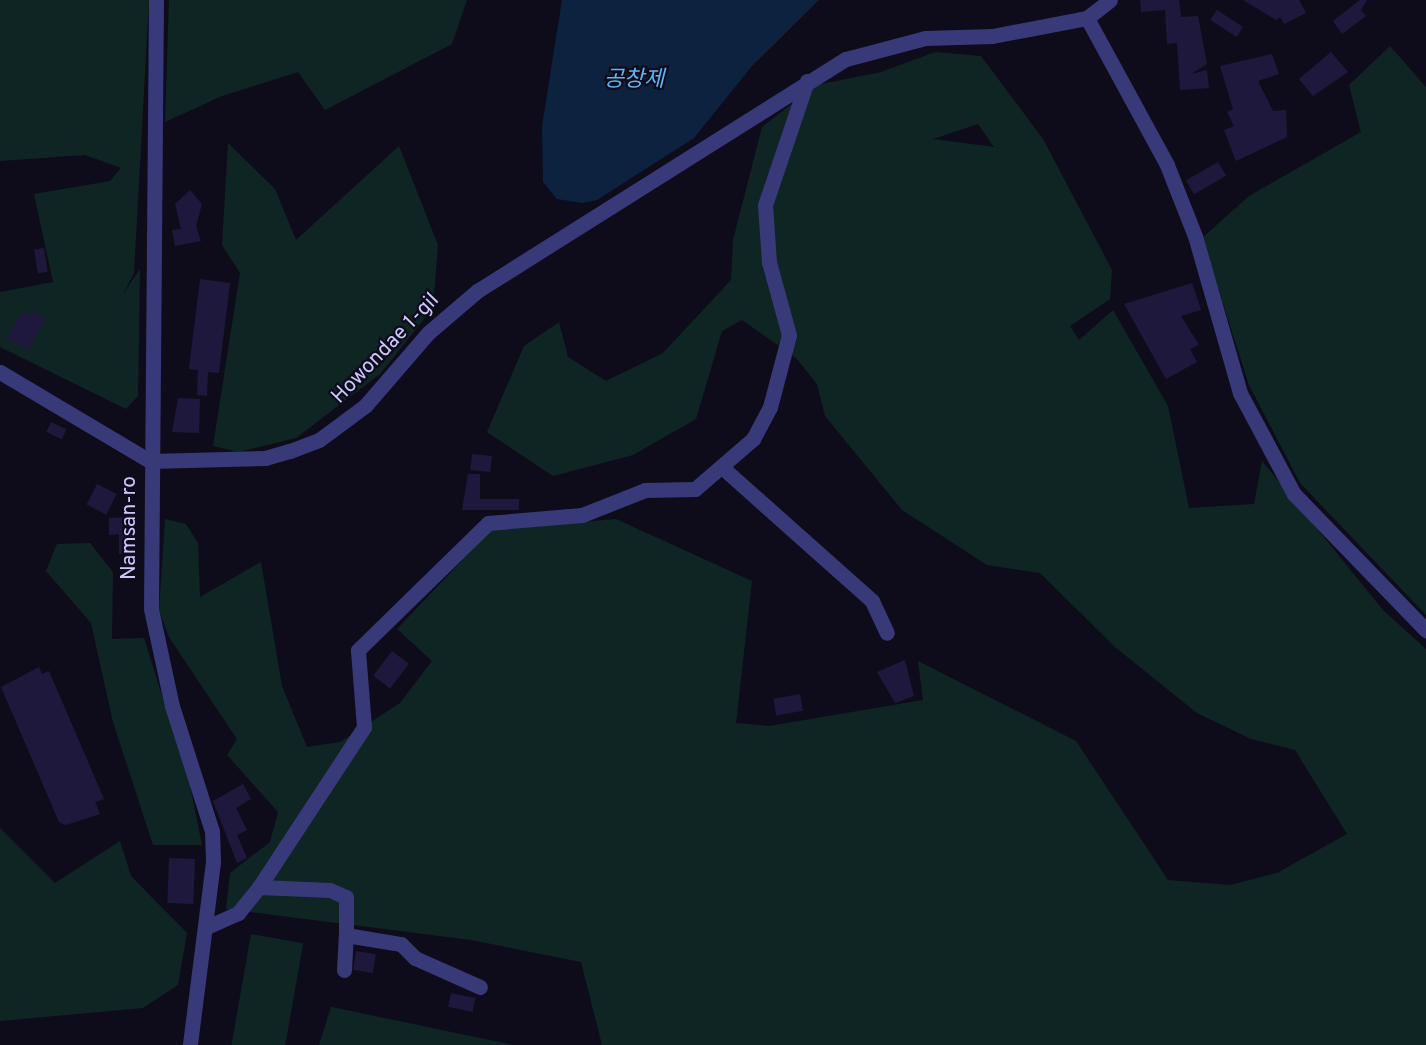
<!DOCTYPE html>
<html>
<head>
<meta charset="utf-8">
<style>
  body { margin:0 }
  #map { position:relative; width:1426px; height:1045px; overflow:hidden; background:#0e0c1b; font-family:Overpass,"Noto Sans KR",sans-serif }
  div>[style] { position:absolute }
  [style*='--x'] { left:calc(var(--x)*1px); top:calc(var(--y)*1px); width:calc(var(--w)*1px); rotate:calc(var(--a)*1deg) }
  .green>* { inset:0; background:#0f2523; transform-origin:0 0 }
  .water>* { inset:0; background:#0d223e }
  .building>* { inset:0; background:#1e193c; transform-origin:0 0 }
  .minor>* { height:15px; margin:-7.5px; padding:0 7.5px; transform-origin:7.5px; border-radius:7.5px; background:#383979 }
  span { translate:-50% -50%; white-space:nowrap; text-align:center; line-height:1.15; -webkit-text-stroke:4.5px #0e0c1b; paint-order:stroke }
  .street-label { font-size:21px; color:#ccc8fd }
  .water-label { font-size:22px; color:#5ab7f9; font-style:italic }
</style>
</head>
<body>
<div id="map">
  <div class="green">
    <div style="clip-path:polygon(0 0,149px 0,134px 273px,123px 294px,140px 269px,138px 396px,126px 409px,0 347px,0 292px,53px 282px,34px 194px,110px 181px,121px 168px,85px 155px,0 161px)"></div>
    <div style="clip-path:polygon(169px 0,467px 0,452px 44px,325px 110px,298px 72px,222px 96px,165px 122px)"></div>
    <div style="clip-path:polygon(1390px 46px,1426px 87px,1426px 615px,1300px 483px,1249px 385px,1202px 238px,1249px 196px,1361px 132px,1349px 85px)"></div>
    <div style="clip-path:polygon(evenodd,935px 52px,981px 56px,1043px 139px,1112px 270px,1110px 299px,1070px 326px,1079px 340px,1113px 310px,1168px 406px,1189px 508px,1254px 504px,1262px 461px,1383px 610px,1426px 649px,1426px 1045px,602px 1045px,581px 962px,471px 940px,226px 909px,230px 873px,270px 842px,278px 812px,227px 755px,237px 739px,169px 637px,159px 611px,165px 519px,186px 524px,198px 543px,200px 597px,261px 562px,282px 686px,307px 747px,340px 742px,400px 703px,432px 661px,397px 629px,491px 530px,616px 519px,752px 581px,736px 723px,769px 726px,923px 700px,918px 661px,1076px 741px,1168px 880px,1230px 885px,1277px 873px,1347px 834px,1295px 750px,1251px 739px,1197px 713px,1115px 647px,1040px 573px,987px 565px,902px 510px,825px 416px,817px 384px,796px 358px,742px 320px,722px 331px,696px 419px,633px 455px,553px 476px,487px 432px,524px 346px,559px 322px,568px 357px,606px 381px,663px 353px,731px 280px,733px 240px,762px 127px,816px 85px,881px 72px,935px 52px,978px 124px,994px 147px,933px 139px,978px 124px)"></div>
    <div style="clip-path:polygon(228px 143px,275px 189px,296px 240px,399px 146px,438px 245px,433px 308px,380px 374px,296px 438px,238px 452px,213px 446px,240px 273px,222px 245px)"></div>
    <div style="clip-path:polygon(90px 543px,113px 572px,112px 639px,144px 638px,189px 781px,202px 845px,153px 845px,113px 722px,91px 623px,46px 571px,57px 544px)"></div>
    <div style="clip-path:polygon(0 828px,55px 883px,120px 841px,131px 876px,187px 933px,178px 985px,143px 1008px,0 1021px)"></div>
    <div style="left:251px;top:934px;width:53px;height:113px;rotate:10deg"></div>
    <div style="clip-path:polygon(331px 1007px,332px 1007px,513px 1045px,319px 1045px)"></div>
  </div>
  <div class="water">
    <div style="clip-path:polygon(562px 0,819px 0,752px 66px,694px 138px,597px 200px,582px 203px,557px 199px,543px 182px,542px 126px)"></div>
  </div>
  <div class="building">
    <div style="clip-path:polygon(1140px 0,1179px 0,1181px 17px,1198px 16px,1207px 64px,1191px 74px,1207px 70px,1209px 88px,1180px 90px,1177px 43px,1167px 44px,1165px 10px,1141px 12px)"></div>
    <div style="clip-path:polygon(1243px 0,1299px 0,1306px 13px,1284px 24px,1280px 17px,1276px 20px)"></div>
    <div style="clip-path:polygon(1360px 0,1367px 0,1361px 10px,1366px 16px,1342px 34px,1333px 21px)"></div>
    <div style="left:1217px;top:10px;width:31px;height:12px;rotate:33deg"></div>
    <div style="clip-path:polygon(1331px 52px,1348px 72px,1313px 96px,1299px 79px)"></div>
    <div style="clip-path:polygon(1272px 54px,1279px 74px,1258px 81px,1273px 111px,1286px 110px,1287px 137px,1236px 161px,1224px 130px,1234px 126px,1227px 112px,1233px 109px,1220px 66px)"></div>
    <div style="left:1218px;top:162px;width:16px;height:37px;rotate:60deg"></div>
    <div style="clip-path:polygon(190px 190px,202px 204px,196px 226px,201px 241px,175px 246px,172px 230px,181px 229px,175px 204px)"></div>
    <div style="left:44px;top:248px;width:24px;height:10px;rotate:81deg"></div>
    <div style="clip-path:polygon(200px 279px,230px 283px,219px 373px,208px 372px,207px 396px,197px 395px,198px 370px,189px 369px)"></div>
    <div style="clip-path:polygon(1192px 283px,1201px 310px,1181px 316px,1199px 345px,1190px 349px,1197px 362px,1166px 379px,1124px 304px)"></div>
    <div style="clip-path:polygon(31px 311px,46px 319px,28px 350px,7px 338px,22px 312px,28px 315px)"></div>
    <div style="clip-path:polygon(178px 398px,200px 399px,199px 433px,172px 432px)"></div>
    <div style="left:51px;top:422px;width:17px;height:11px;rotate:25deg"></div>
    <div style="left:472px;top:454px;width:20px;height:16px;rotate:6deg"></div>
    <div style="clip-path:polygon(468px 474px,480px 474px,480px 499px,519px 499px,519px 510px,462px 510px)"></div>
    <div style="left:97px;top:484px;width:22px;height:23px;rotate:27deg"></div>
    <div style="clip-path:polygon(133px 517px,134px 554px,119px 554px,119px 534px,109px 535px,109px 518px)"></div>
    <div style="left:392px;top:651px;width:21px;height:31px;rotate:37deg"></div>
    <div style="clip-path:polygon(905px 660px,914px 696px,895px 703px,877px 672px)"></div>
    <div style="clip-path:polygon(39px 667px,42px 674px,49px 671px,104px 799px,95px 802px,100px 814px,66px 825px,59px 822px,1px 687px)"></div>
    <div style="left:800px;top:694px;width:17px;height:27px;rotate:80deg"></div>
    <div style="clip-path:polygon(243px 784px,251px 799px,236px 808px,247px 830px,237px 835px,247px 858px,237px 863px,213px 801px)"></div>
    <div style="left:169px;top:858px;width:26px;height:45px;rotate:2deg"></div>
    <div style="left:356px;top:951px;width:20px;height:19px;rotate:9deg"></div>
    <div style="left:451px;top:993px;width:25px;height:14px;rotate:12deg"></div>
  </div>
  <div class="minor">
    <div style="--x:156;--y:0;--w:609;--a:90.47"></div>
    <div style="--x:151;--y:609;--w:99;--a:77.8"></div>
    <div style="--x:172;--y:706;--w:131;--a:72.3"></div>
    <div style="--x:212;--y:831;--w:31;--a:88"></div>
    <div style="--x:213;--y:862;--w:184;--a:97.2"></div>
    <div style="--x:1087;--y:18;--w:167;--a:61.4"></div>
    <div style="--x:1167;--y:165;--w:76;--a:68.5"></div>
    <div style="--x:1195;--y:236;--w:163;--a:74"></div>
    <div style="--x:1240;--y:393;--w:115;--a:61.9"></div>
    <div style="--x:1294;--y:494;--w:190;--a:45.9"></div>
    <div style="--x:1087;--y:18;--w:29;--a:-38"></div>
    <div style="--x:0;--y:372;--w:174;--a:30.7"></div>
    <div style="--x:150;--y:461;--w:115;--a:-1.5"></div>
    <div style="--x:265;--y:458;--w:26;--a:-16"></div>
    <div style="--x:290;--y:451;--w:31;--a:-21"></div>
    <div style="--x:319;--y:440;--w:57;--a:-36.5"></div>
    <div style="--x:365;--y:406;--w:96;--a:-49.2"></div>
    <div style="--x:428;--y:333;--w:65;--a:-40.6"></div>
    <div style="--x:477;--y:291;--w:436;--a:-32.2"></div>
    <div style="--x:846;--y:59;--w:82;--a:-14.9"></div>
    <div style="--x:925;--y:38;--w:67;--a:-1.7"></div>
    <div style="--x:992;--y:36;--w:97;--a:-10.7"></div>
    <div style="--x:724;--y:469;--w:198;--a:41.7"></div>
    <div style="--x:872;--y:601;--w:35;--a:65"></div>
    <div style="--x:259;--y:887;--w:191;--a:-56.7"></div>
    <div style="--x:364;--y:727;--w:77;--a:-94.5"></div>
    <div style="--x:358;--y:650;--w:182;--a:-44.3"></div>
    <div style="--x:488;--y:523;--w:94;--a:-4.9"></div>
    <div style="--x:582;--y:515;--w:68;--a:-21.6"></div>
    <div style="--x:645;--y:490;--w:50;--a:-1.1"></div>
    <div style="--x:695;--y:489;--w:77;--a:-40.8"></div>
    <div style="--x:753;--y:439;--w:36;--a:-62"></div>
    <div style="--x:770;--y:407;--w:74;--a:-75.2"></div>
    <div style="--x:789;--y:335;--w:76;--a:-105.3"></div>
    <div style="--x:769;--y:262;--w:57;--a:-94"></div>
    <div style="--x:765;--y:205;--w:131;--a:-71.3"></div>
    <div style="--x:209;--y:926;--w:32;--a:-24"></div>
    <div style="--x:238;--y:913;--w:33;--a:-51"></div>
    <div style="--x:259;--y:887;--w:71;--a:2.4"></div>
    <div style="--x:330;--y:890;--w:17;--a:24"></div>
    <div style="--x:346;--y:897;--w:38;--a:90"></div>
    <div style="--x:346;--y:935;--w:56;--a:9.3"></div>
    <div style="--x:401;--y:944;--w:20;--a:45"></div>
    <div style="--x:415;--y:958;--w:71;--a:24"></div>
    <div style="--x:344;--y:970;--w:35;--a:-87"></div>
  </div>
  <div class="street-label">
    <span style="left:386px;top:349px;rotate:-46deg">Howondae 1-gil</span>
    <span style="left:130px;top:528px;rotate:-90deg">Namsan-ro</span>
  </div>
  <div class="water-label">
    <span style="left:634px;top:81px">공창제</span>
  </div>
</div>
</body>
</html>
